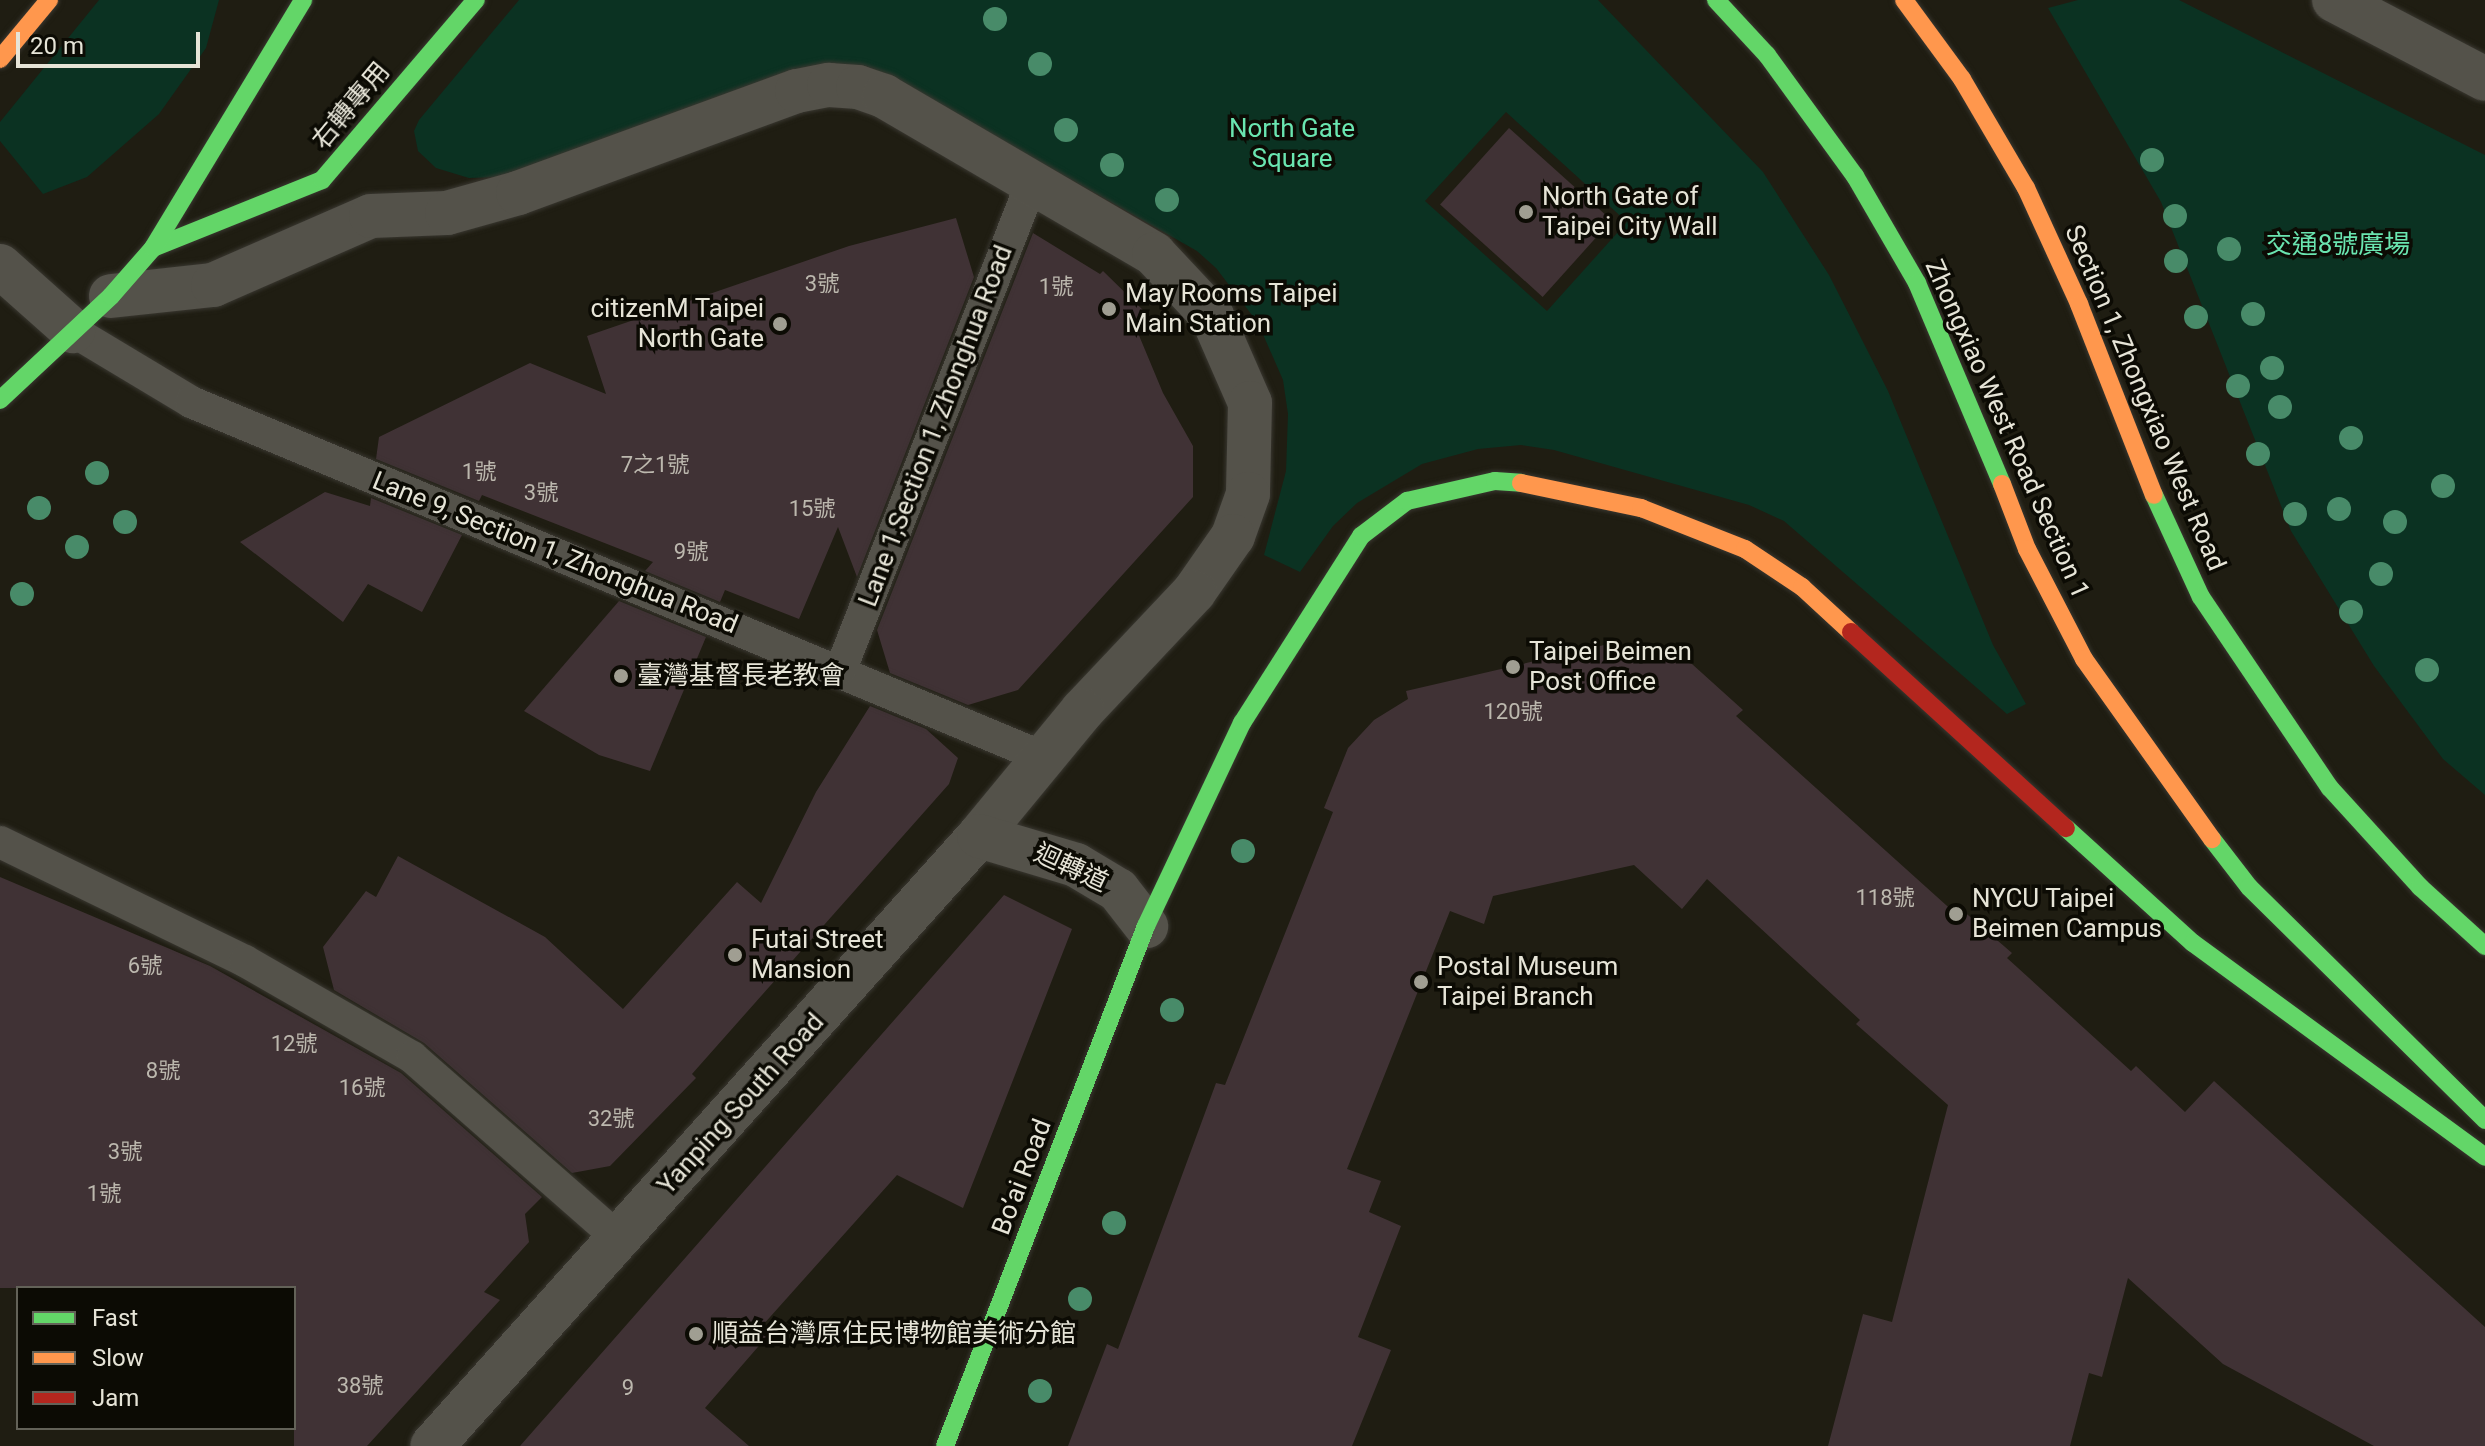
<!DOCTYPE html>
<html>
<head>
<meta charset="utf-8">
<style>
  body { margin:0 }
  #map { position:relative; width:2485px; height:1446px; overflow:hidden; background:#1f1d12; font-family:Roboto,"Noto Sans TC",sans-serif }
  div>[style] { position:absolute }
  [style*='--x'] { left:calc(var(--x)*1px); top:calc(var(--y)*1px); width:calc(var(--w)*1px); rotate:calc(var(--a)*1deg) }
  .green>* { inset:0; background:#0b3222 }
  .building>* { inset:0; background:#403235; transform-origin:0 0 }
  .roads { filter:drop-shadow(0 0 2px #393730) drop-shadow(0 0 2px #393730) }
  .lane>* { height:32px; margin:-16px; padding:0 16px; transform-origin:16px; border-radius:16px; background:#54524a }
  .street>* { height:44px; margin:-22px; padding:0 22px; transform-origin:22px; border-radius:22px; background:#54524a }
  .fast>* { height:18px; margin:-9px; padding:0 9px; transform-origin:9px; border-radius:9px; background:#63d668 }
  .slow>* { height:18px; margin:-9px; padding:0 9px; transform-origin:9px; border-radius:9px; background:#ff974d }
  .jam>* { height:18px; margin:-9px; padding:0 9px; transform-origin:9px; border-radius:9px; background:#b3261e }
  .trees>* { width:24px; height:24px; margin:-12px; border-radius:50%; background:#488b69 }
  .dots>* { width:22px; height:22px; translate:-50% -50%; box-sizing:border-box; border:4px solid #0c0b04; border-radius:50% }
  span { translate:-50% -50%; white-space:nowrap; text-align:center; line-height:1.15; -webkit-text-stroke:7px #0c0b04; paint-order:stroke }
  .number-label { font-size:22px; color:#bcb8ae }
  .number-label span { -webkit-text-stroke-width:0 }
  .street-label { font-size:26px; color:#e6e4d7 }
  .park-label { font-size:26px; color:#6ae5b0 }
  .poi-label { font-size:26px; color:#e6e4d7 }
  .left { translate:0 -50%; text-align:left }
  .right { translate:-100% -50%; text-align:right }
  .legend { position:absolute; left:16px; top:1286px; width:280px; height:144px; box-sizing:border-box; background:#0c0b04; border:2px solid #636258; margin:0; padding:10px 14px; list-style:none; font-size:24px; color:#e6e4d7 }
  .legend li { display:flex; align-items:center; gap:16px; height:40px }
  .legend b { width:40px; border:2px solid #636258 }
  .scale { position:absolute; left:16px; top:32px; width:184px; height:36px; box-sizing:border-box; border:4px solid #e6e4d7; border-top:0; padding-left:10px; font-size:24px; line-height:28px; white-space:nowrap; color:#e6e4d7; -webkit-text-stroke:6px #0c0b04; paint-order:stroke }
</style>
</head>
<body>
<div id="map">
  <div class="green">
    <div style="clip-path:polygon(99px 0,219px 0,206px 48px,159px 114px,87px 177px,43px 194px,0 141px,0 122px)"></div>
    <div style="clip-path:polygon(evenodd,519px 0,1598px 0,1763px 172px,1829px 275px,1888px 391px,1993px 645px,2026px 704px,2007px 714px,1784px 521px,1749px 505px,1554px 450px,1521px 445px,1478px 449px,1422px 464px,1357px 503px,1333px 526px,1300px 572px,1264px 555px,1286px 471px,1288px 414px,1283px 380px,1258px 323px,1216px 268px,1197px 251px,933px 101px,775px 77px,503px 177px,469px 178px,436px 168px,418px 151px,414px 131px,419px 120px,519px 0,1506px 112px,1627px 222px,1547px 311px,1425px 201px,1506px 112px)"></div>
    <div style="clip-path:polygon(2078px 0,2179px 0,2485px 155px,2485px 795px,2443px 759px,2374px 666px,2291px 531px,2161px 202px,2048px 8px)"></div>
  </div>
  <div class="building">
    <div style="left:1509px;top:128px;width:138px;height:103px;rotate:42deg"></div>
    <div style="clip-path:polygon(956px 218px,974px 277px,857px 577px,838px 527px,799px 619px,725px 590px,720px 602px,645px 571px,653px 562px,482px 495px,479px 501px,376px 459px,379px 437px,530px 363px,606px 394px,587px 336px,849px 246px)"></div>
    <div style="clip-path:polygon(1033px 233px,1100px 274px,1103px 271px,1146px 313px,1133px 321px,1163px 393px,1193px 446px,1193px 497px,1018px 690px,968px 705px,890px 673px,877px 630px)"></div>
    <div style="clip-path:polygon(325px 492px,370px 506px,371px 498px,462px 535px,422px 612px,368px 584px,343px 622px,240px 542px)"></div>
    <div style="clip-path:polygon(619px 601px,706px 637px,650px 771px,599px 755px,524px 711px)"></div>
    <div style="clip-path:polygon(1617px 642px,1619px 650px,1654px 652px,1692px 664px,1743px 710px,1736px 716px,1956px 914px,1961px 909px,2012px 953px,2007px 958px,2131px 1071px,2136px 1066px,2185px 1112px,2214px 1081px,2485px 1327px,2485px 1446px,2374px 1446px,2223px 1364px,2128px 1278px,2102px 1377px,2089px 1373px,2070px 1446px,1828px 1446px,1863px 1314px,1892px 1322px,1948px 1105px,1856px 1024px,1860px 1020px,1707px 879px,1682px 909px,1634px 865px,1493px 896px,1484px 924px,1450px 911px,1347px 1169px,1381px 1181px,1369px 1212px,1401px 1226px,1358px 1337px,1391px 1350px,1352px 1446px,1068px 1446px,1107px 1344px,1118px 1349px,1216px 1083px,1225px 1085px,1333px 812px,1324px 808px,1348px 748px,1374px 720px,1408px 699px,1406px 691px)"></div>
    <div style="clip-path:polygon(870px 706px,926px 729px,958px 758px,949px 784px,692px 1074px,696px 1078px,610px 1166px,572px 1173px,424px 1043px,334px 990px,323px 947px,366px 891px,376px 897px,398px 856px,545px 937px,623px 1009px,737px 882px,761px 903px,816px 792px)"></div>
    <div style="clip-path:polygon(0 877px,210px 966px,401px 1073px,542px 1197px,525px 1214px,529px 1242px,484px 1292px,500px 1300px,367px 1446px,294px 1446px,294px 1288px,0 1288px)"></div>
    <div style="clip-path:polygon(1004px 895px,1072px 929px,963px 1208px,897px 1175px,762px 1326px,770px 1333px,705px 1408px,749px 1446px,520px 1446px)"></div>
  </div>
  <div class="roads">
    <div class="lane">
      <div style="--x:73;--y:331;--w:138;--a:31"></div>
      <div style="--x:191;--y:402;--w:925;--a:22.63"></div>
      <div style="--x:841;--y:669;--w:523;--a:-68.59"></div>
      <div style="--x:0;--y:842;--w:272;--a:25.9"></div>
      <div style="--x:245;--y:961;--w:193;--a:29.9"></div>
      <div style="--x:412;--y:1057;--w:277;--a:41.3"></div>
    </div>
    <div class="street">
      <div style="--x:2334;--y:0;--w:170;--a:27.6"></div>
      <div style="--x:0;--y:266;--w:98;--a:41.7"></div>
      <div style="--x:111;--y:296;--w:103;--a:-6.2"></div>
      <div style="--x:213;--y:285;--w:172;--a:-23.6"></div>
      <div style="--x:371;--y:216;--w:76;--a:-2.3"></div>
      <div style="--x:447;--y:213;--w:74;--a:-15.7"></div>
      <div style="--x:518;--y:193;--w:297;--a:-20.1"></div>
      <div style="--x:797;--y:91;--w:33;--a:-11"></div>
      <div style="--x:829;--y:85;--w:29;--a:4"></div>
      <div style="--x:858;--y:87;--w:28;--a:19"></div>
      <div style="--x:884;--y:96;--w:313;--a:30.3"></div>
      <div style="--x:1154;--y:254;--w:85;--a:46.9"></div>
      <div style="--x:1212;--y:316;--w:95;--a:66.4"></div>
      <div style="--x:1250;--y:403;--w:91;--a:91.3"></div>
      <div style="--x:1248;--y:494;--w:45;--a:109.7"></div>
      <div style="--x:1233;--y:536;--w:68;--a:124.9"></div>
      <div style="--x:1194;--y:592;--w:163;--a:133.3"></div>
      <div style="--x:1082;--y:711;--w:162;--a:129.5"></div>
      <div style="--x:979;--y:836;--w:819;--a:131.88"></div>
      <div style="--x:979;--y:836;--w:101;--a:16.6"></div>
      <div style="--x:1076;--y:865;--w:49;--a:30.8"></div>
      <div style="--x:1118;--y:890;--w:46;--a:52.1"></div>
    </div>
    <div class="fast">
      <div style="--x:1716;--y:0;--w:75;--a:47.2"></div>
      <div style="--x:1767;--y:55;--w:150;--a:54"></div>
      <div style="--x:1855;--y:176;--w:124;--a:59.9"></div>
      <div style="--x:1917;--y:283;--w:218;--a:67.1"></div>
      <div style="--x:153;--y:248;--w:182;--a:-21.9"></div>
      <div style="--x:322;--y:180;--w:237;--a:-49.5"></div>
      <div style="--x:0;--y:400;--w:152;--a:-43.1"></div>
      <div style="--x:111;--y:296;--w:64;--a:-48.8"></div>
      <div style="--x:153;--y:248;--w:290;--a:-58.8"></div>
      <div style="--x:2154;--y:495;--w:112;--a:65.3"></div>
      <div style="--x:2201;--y:597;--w:230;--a:56"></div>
      <div style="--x:2330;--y:788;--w:134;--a:47.7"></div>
      <div style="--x:2420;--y:887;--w:88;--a:42.2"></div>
      <div style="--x:2066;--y:828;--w:171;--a:42.2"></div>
      <div style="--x:2193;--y:943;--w:362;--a:36.2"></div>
      <div style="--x:2212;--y:839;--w:61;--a:52.4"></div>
      <div style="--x:2249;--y:887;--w:332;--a:44.6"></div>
      <div style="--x:1146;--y:926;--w:225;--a:-64.7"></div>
      <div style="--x:1242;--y:723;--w:222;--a:-57.5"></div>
      <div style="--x:1361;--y:536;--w:58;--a:-37.3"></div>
      <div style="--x:1407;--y:501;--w:90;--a:-12.8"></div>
      <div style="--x:1495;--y:481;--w:26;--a:4"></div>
      <div style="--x:945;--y:1446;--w:557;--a:-68.87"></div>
    </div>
    <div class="slow">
      <div style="--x:1904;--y:0;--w:98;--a:53.7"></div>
      <div style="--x:1962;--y:79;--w:126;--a:59.6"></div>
      <div style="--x:2026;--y:188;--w:128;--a:65.4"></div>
      <div style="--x:2079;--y:304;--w:205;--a:68.6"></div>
      <div style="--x:0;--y:59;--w:77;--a:-50.3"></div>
      <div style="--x:1521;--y:483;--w:123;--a:11.8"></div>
      <div style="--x:1641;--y:508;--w:112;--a:21.5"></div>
      <div style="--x:1745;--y:549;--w:69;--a:33.7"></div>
      <div style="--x:1802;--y:587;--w:67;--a:42.6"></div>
      <div style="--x:2002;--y:484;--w:70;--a:69"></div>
      <div style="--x:2027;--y:549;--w:124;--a:62.6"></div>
      <div style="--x:2084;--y:659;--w:221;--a:54.6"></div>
    </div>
    <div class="jam">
      <div style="--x:1851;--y:632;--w:291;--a:42.4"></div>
    </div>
  </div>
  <div class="trees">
    <div style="left:995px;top:19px"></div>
    <div style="left:1040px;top:64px"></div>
    <div style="left:1066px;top:130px"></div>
    <div style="left:2152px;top:160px"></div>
    <div style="left:1112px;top:165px"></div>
    <div style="left:1167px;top:200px"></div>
    <div style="left:2175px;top:216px"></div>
    <div style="left:2229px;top:249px"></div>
    <div style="left:2176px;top:261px"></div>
    <div style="left:2253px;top:314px"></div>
    <div style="left:2196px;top:317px"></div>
    <div style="left:2272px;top:368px"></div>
    <div style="left:2238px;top:386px"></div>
    <div style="left:2280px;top:407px"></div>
    <div style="left:2351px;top:438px"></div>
    <div style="left:2258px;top:454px"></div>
    <div style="left:97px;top:473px"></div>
    <div style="left:2443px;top:486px"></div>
    <div style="left:39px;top:508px"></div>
    <div style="left:2339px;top:509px"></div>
    <div style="left:2295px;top:514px"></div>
    <div style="left:125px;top:522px"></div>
    <div style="left:2395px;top:522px"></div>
    <div style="left:77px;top:547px"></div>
    <div style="left:2381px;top:574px"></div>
    <div style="left:22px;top:594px"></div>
    <div style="left:2351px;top:612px"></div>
    <div style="left:2427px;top:670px"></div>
    <div style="left:1243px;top:851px"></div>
    <div style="left:1172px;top:1010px"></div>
    <div style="left:1114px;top:1223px"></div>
    <div style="left:1080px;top:1299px"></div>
    <div style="left:1040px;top:1391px"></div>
  </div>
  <div class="dots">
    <div style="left:1526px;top:212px;background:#a09e92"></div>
    <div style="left:1109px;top:309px;background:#a09e92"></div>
    <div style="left:780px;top:324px;background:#a09e92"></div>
    <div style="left:1513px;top:667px;background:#a09e92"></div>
    <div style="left:621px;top:676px;background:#a09e92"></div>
    <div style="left:1956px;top:914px;background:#a09e92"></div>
    <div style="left:735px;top:955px;background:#a09e92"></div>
    <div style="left:1421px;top:982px;background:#a09e92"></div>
    <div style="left:696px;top:1334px;background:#a09e92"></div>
  </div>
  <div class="number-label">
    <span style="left:822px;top:284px">3號</span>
    <span style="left:1056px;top:287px">1號</span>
    <span style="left:655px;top:465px">7之1號</span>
    <span style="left:479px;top:472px">1號</span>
    <span style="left:541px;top:493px">3號</span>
    <span style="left:812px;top:509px">15號</span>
    <span style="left:691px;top:552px">9號</span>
    <span style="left:1513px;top:712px">120號</span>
    <span style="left:1885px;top:898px">118號</span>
    <span style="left:145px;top:966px">6號</span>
    <span style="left:294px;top:1044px">12號</span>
    <span style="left:163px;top:1071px">8號</span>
    <span style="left:362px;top:1088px">16號</span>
    <span style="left:611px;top:1119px">32號</span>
    <span style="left:125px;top:1152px">3號</span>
    <span style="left:104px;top:1194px">1號</span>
    <span style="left:360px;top:1386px">38號</span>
    <span style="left:628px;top:1388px">9</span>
  </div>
  <div class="street-label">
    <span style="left:351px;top:106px;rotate:-50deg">右轉專用</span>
    <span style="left:2145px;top:398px;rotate:67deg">Section 1, Zhongxiao West Road</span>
    <span style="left:936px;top:426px;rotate:-69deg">Lane 1,Section 1, Zhonghua Road</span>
    <span style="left:2007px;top:429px;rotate:66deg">Zhongxiao West Road Section 1</span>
    <span style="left:555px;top:553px;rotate:22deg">Lane 9, Section 1, Zhonghua Road</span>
    <span style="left:1071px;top:868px;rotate:25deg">迴轉道</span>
    <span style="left:741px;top:1104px;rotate:-48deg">Yanping South Road</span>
    <span style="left:1022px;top:1177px;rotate:-69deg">Bo’ai Road</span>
  </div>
  <div class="park-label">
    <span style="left:1292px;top:144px">North Gate<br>Square</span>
    <span style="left:2338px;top:245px">交通8號廣場</span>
  </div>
  <div class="poi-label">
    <span class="left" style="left:1542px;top:212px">North Gate of<br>Taipei City Wall</span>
    <span class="left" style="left:1125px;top:309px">May Rooms Taipei<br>Main Station</span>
    <span class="right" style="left:764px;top:324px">citizenM Taipei<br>North Gate</span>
    <span class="left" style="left:1529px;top:667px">Taipei Beimen<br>Post Office</span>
    <span class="left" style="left:637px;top:676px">臺灣基督長老教會</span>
    <span class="left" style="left:1972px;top:914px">NYCU Taipei<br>Beimen Campus</span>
    <span class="left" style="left:751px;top:955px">Futai Street<br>Mansion</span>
    <span class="left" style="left:1437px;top:982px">Postal Museum<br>Taipei Branch</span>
    <span class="left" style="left:712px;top:1334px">順益台灣原住民博物館美術分館</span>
  </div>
  <ul class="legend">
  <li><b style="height:10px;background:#63d668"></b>Fast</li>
  <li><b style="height:10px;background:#ff974d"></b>Slow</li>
  <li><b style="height:10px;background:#b3261e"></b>Jam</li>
  </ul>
  <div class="scale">20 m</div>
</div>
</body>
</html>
